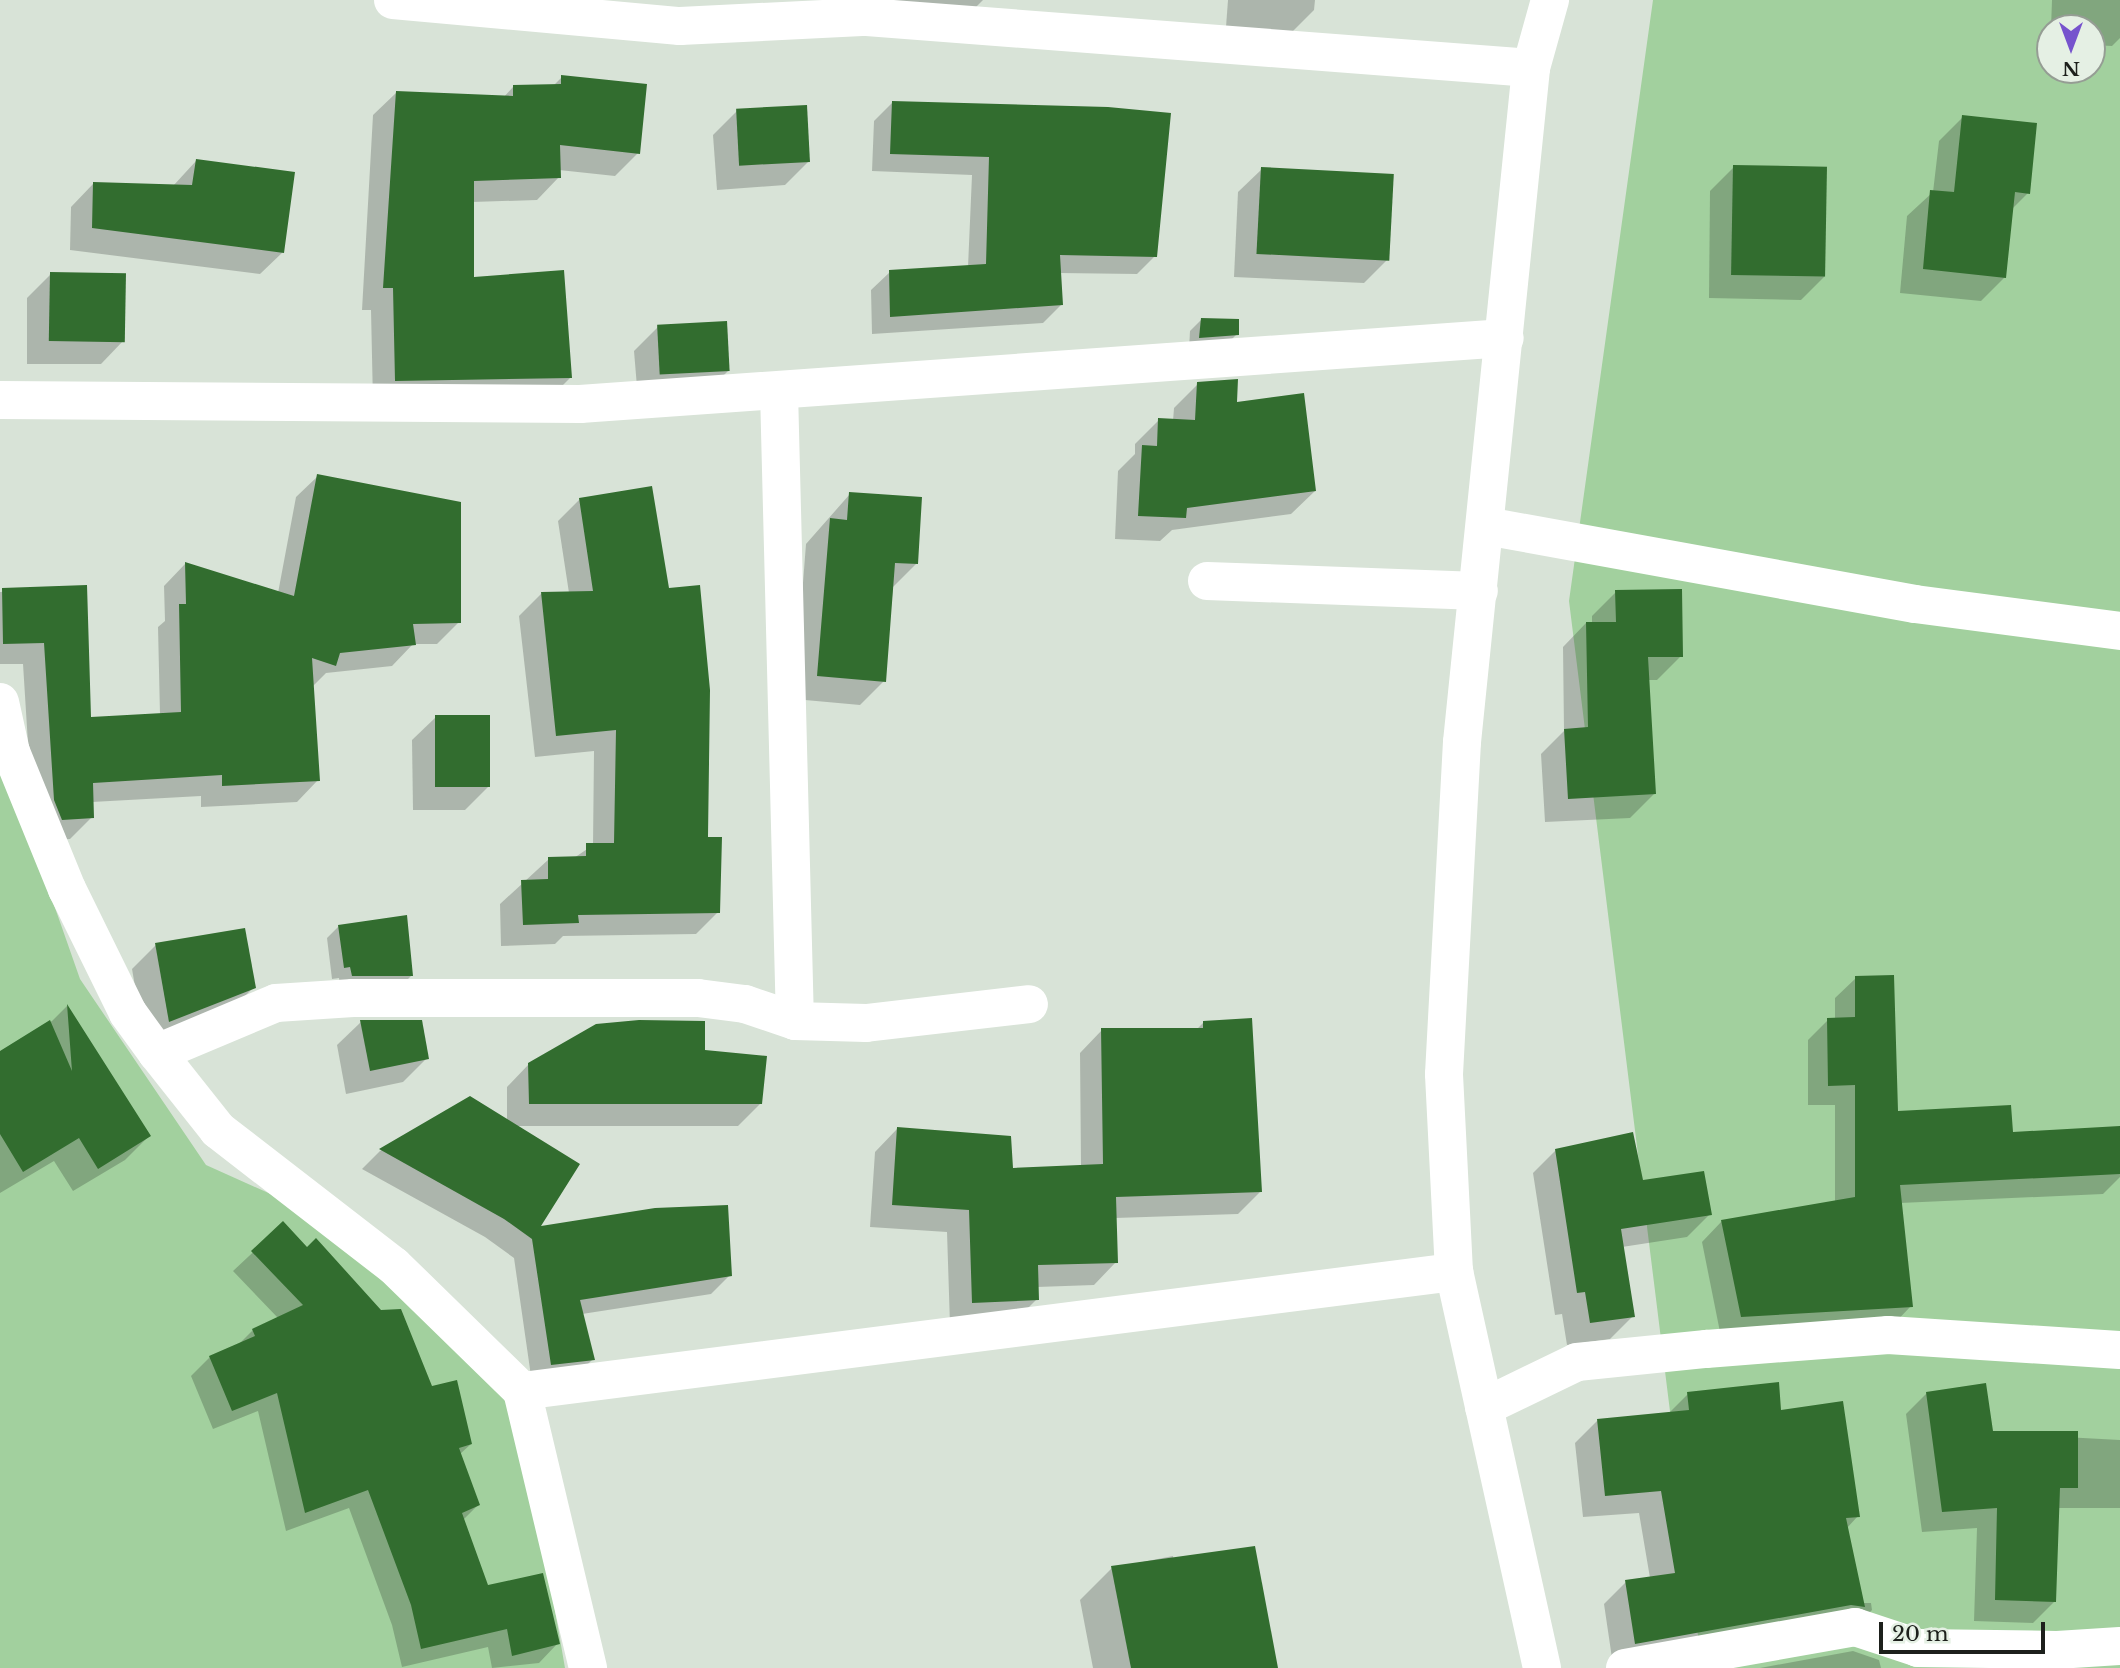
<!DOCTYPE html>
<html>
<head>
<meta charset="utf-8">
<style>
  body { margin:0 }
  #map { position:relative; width:2120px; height:1668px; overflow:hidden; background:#d8e3d7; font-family:"Libre Baskerville",serif }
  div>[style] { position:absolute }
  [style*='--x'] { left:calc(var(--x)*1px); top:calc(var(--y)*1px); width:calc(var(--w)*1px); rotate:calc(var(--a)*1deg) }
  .green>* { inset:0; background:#a2d09e }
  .shadow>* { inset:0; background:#0003 }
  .building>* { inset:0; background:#326d2f; transform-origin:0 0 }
  .minor>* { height:38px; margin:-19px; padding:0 19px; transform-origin:19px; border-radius:19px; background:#fff }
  span { translate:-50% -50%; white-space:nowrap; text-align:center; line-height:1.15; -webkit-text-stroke:7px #e5f0e4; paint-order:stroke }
  .north { position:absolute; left:2036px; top:14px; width:70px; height:70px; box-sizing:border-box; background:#e5f0e4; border:2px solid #959d94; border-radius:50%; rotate:180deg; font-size:19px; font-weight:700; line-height:28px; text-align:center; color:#1d201c }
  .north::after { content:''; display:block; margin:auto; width:24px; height:32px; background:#7653cd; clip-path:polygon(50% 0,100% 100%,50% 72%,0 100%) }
  .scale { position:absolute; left:1879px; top:1622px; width:166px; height:32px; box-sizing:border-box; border:4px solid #1d201c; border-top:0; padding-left:9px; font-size:21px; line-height:24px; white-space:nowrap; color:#1d201c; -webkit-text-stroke:5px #e5f0e4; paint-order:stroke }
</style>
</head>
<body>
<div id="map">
  <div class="green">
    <div style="clip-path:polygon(evenodd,1653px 0,2120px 0,2120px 1668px,1702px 1668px,1569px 601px,1653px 0,2050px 28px,2092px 28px,2092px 70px,2050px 70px,2050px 28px)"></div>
    <div style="clip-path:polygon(0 751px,80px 979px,206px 1165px,293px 1204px,396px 1281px,513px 1407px,544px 1547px,565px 1668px,0 1668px)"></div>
  </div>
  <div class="shadow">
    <div style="clip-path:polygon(884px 0,983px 0,966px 17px)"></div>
    <div style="clip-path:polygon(1228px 0,1315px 0,1314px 10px,1290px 34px,1226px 27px)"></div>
    <div style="clip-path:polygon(2052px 0,2120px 0,2120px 38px,2112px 46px,2092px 45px,2092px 28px,2051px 28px)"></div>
    <div style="clip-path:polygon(562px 77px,638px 153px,615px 176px,559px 170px,559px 177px,537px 200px,472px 202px,472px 279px,570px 378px,548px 400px,373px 403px,371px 310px,362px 310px,373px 115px,396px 93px,503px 98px,513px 87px,553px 86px)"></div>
    <div style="clip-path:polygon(892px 103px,1165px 114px,1155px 256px,1137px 274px,1059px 273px,1061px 305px,1043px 323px,872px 334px,871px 290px,890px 272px,968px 267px,972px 175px,872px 171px,874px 121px)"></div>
    <div style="clip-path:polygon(737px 111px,809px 161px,785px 185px,717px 190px,713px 135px)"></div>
    <div style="clip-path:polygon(1963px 117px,2028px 193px,2012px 209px,2005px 277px,1981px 301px,1900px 293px,1907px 216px,1933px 192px,1939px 141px)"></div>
    <div style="clip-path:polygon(196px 161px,283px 252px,260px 274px,70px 250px,71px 207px,93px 184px,173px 186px)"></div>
    <div style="clip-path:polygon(1734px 167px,1825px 276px,1801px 300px,1709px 298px,1710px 191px)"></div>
    <div style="clip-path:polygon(1262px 169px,1388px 259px,1364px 283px,1234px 277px,1238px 192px)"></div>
    <div style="clip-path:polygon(51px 274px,124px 340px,101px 364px,27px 364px,27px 298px)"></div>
    <div style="clip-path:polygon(1201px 320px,1237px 334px,1225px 346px,1189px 349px,1190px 331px)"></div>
    <div style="clip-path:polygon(658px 327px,728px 371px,704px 395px,638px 399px,634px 351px)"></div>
    <div style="clip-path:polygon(1198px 384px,1235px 404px,1315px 491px,1291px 514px,1172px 530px,1160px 541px,1115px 539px,1118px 471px,1135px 454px,1135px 444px,1159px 420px,1173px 421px,1174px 408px)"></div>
    <div style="clip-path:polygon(318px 476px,459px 622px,437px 644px,413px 644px,392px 666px,326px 673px,312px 687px,318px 780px,297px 802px,201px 807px,201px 796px,92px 802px,92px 817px,70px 839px,41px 841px,33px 823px,23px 664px,0 664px,0 592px,85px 587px,89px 719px,160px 715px,158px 627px,165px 621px,164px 586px,185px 564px,278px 593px,296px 497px)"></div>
    <div style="clip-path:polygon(850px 494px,917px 563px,893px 587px,884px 681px,860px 705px,794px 699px,806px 544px)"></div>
    <div style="clip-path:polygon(580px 499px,706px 839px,718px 912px,696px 934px,563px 936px,555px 944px,501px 946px,500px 904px,549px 859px,574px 858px,593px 845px,594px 751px,535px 757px,519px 616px,541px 594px,569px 593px,558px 521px)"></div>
    <div style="clip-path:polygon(1616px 592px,1681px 656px,1657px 680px,1647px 680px,1654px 794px,1630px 818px,1545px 822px,1541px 754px,1564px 731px,1563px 647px,1586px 623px,1592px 623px,1592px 616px)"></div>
    <div style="clip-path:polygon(436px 717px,489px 786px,465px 810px,413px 810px,412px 740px)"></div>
    <div style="clip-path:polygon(339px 926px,412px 975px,400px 987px,340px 987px,339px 978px,332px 979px,327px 938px)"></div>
    <div style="clip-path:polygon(156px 945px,254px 987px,230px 1011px,145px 1044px,132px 969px)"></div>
    <div style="clip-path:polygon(1856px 978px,1896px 1112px,2011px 1133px,2120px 1128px,2120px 1177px,2103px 1194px,1900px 1203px,1911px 1306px,1891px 1327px,1721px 1337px,1702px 1242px,1722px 1221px,1835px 1202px,1835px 1105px,1808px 1105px,1808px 1040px,1828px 1020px,1835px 1020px,1835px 998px)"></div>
    <div style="clip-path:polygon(67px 1006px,149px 1136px,125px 1160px,73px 1191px,54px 1161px,0 1193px,0 1053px,52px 1021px)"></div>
    <div style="clip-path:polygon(361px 1022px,427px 1058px,403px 1082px,346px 1094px,337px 1045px)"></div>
    <div style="clip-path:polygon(1203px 1023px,1260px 1192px,1238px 1214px,1115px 1218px,1116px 1262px,1094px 1285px,1037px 1287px,1037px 1299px,1014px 1322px,950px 1325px,947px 1232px,870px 1227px,875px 1152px,897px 1129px,1011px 1170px,1081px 1166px,1080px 1053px,1102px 1030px,1196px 1030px)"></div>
    <div style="clip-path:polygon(704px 1052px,761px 1103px,738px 1126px,515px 1126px,538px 1228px,730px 1275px,711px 1294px,582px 1314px,593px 1359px,574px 1378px,532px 1383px,514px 1258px,485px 1237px,362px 1169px,380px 1151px,470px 1098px,507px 1121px,507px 1087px,529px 1064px)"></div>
    <div style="clip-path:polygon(1556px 1150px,1642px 1182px,1710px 1214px,1687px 1237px,1622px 1247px,1633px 1316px,1610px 1339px,1567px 1345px,1562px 1314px,1555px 1315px,1533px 1173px)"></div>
    <div style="clip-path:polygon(283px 1224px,431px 1388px,471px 1444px,459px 1455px,478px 1505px,463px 1520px,487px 1587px,558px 1643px,539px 1663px,492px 1668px,488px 1647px,402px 1667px,392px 1625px,349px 1508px,286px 1531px,258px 1411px,213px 1429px,191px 1376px,210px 1357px,237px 1346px,253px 1330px,278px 1318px,233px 1271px)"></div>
    <div style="clip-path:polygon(1927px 1393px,1991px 1433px,2120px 1440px,2120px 1508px,2057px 1508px,2054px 1602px,2033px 1623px,1974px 1621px,1977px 1528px,1922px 1532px,1906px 1414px)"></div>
    <div style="clip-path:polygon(1688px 1394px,1780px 1412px,1858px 1516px,1847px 1528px,1862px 1603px,1871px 1603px,1872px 1610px,1850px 1632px,1613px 1665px,1604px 1604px,1626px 1582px,1650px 1578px,1639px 1513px,1583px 1517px,1575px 1443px,1597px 1421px,1668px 1414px)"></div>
    <div style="clip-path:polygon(1173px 1556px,1174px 1563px,1276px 1668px,1093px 1668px,1080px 1600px,1112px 1568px)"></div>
    <div style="clip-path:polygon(1853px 1651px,1879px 1660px,1881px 1668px,1760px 1668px)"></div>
  </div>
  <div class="building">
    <div style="clip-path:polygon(561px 75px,647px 84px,640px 154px,560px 145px,561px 178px,474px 181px,474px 277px,564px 270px,572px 378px,395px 381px,393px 288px,383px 288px,396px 91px,513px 96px,513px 85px,561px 84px)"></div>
    <div style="clip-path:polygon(892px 101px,1108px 107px,1171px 113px,1157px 257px,1060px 255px,1063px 305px,890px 317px,889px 270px,986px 264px,989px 157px,890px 154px)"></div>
    <div style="left:807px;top:105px;width:57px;height:71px;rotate:87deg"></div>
    <div style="clip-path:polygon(1962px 115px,2037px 123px,2030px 194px,2015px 192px,2006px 278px,1923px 269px,1930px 190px,1954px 192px)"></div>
    <div style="clip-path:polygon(196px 159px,295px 172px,284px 253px,92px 228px,93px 182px,192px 185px)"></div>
    <div style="left:1733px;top:165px;width:94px;height:110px;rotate:1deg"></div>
    <div style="left:1261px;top:167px;width:133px;height:87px;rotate:3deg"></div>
    <div style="left:50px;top:272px;width:76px;height:69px;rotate:1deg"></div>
    <div style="clip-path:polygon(1201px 318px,1239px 319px,1239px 335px,1199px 338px)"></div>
    <div style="left:727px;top:321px;width:50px;height:70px;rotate:87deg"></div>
    <div style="clip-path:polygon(1238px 379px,1237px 402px,1304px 393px,1316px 491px,1187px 508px,1186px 518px,1138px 516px,1142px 445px,1157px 446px,1158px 418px,1195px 420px,1197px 382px)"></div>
    <div style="clip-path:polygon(317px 474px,461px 502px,461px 623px,413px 624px,416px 645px,340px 653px,336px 666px,312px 658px,320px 781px,222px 786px,222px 775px,93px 783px,94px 818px,62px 820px,54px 800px,44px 643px,3px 644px,2px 588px,87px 585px,91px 717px,181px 712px,179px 604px,186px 604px,185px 562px,294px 596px)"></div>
    <div style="clip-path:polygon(652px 486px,669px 588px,700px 585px,710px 690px,708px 837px,722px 837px,720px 913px,578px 915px,579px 923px,523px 925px,521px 880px,548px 879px,548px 857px,586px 856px,586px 843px,614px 843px,616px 730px,556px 736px,541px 592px,593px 591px,579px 498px)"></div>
    <div style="clip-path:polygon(849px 492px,922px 497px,918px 564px,895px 563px,886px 682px,817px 676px,830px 518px,847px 520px)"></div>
    <div style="clip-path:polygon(1682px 589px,1683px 657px,1648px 657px,1656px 794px,1568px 799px,1564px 729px,1588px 727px,1586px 622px,1616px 622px,1615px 590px)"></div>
    <div style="left:435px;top:715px;width:55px;height:72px"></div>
    <div style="clip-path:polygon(407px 915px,413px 976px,352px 976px,350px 967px,344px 968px,338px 925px)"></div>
    <div style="clip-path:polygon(245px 928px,256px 988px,169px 1022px,155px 943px)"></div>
    <div style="clip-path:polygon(1894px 975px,1898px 1111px,2011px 1105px,2013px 1132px,2120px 1126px,2120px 1174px,1900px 1185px,1913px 1307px,1741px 1317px,1721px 1220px,1855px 1197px,1855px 1085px,1828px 1086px,1827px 1018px,1855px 1017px,1855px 976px)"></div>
    <div style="clip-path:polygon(67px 1004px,151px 1136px,98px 1169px,79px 1138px,23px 1172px,0 1134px,0 1051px,50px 1020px,72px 1071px)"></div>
    <div style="clip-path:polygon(1252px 1018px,1262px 1192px,1116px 1197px,1118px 1263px,1038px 1265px,1039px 1300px,972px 1303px,969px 1210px,892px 1205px,897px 1127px,1011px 1136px,1013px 1168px,1103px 1164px,1101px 1028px,1203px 1028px,1203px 1021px)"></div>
    <div style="clip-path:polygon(360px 1020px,422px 1020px,429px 1059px,370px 1071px)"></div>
    <div style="clip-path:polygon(639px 1020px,705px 1021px,705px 1050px,767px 1056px,762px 1104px,529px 1104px,528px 1063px,596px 1024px)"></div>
    <div style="clip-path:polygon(470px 1096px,580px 1164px,541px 1226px,655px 1208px,728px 1205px,732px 1276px,580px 1300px,595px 1360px,551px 1365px,532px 1239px,504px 1219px,379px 1149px)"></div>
    <div style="clip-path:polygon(1633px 1132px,1643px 1180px,1704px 1171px,1712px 1215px,1621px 1229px,1635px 1317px,1590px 1323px,1585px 1292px,1577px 1293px,1555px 1149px)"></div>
    <div style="clip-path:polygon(283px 1221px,307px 1247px,316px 1238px,381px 1310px,401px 1309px,432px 1386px,457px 1380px,472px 1444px,459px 1448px,480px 1505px,462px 1513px,488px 1585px,543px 1573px,560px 1644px,512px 1656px,507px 1629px,421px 1649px,411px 1605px,368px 1490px,305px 1513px,277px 1393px,232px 1411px,209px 1356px,255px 1336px,252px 1329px,303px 1305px,251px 1251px)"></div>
    <div style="clip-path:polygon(1779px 1382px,1781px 1410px,1843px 1401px,1860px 1517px,1846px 1518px,1865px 1607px,1851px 1605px,1635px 1644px,1625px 1580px,1675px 1573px,1661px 1491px,1605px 1496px,1597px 1419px,1689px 1410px,1687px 1392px)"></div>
    <div style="clip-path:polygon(1986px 1383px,1993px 1431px,2078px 1431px,2078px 1488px,2060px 1488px,2056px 1602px,1995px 1600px,1997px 1508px,1942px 1512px,1926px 1392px)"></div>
    <div style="clip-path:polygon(1255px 1546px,1278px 1668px,1131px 1668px,1111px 1566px)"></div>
  </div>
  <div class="minor">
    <div style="--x:393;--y:0;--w:288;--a:5.2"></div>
    <div style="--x:680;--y:26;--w:187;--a:-2.8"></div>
    <div style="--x:867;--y:17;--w:666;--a:4.39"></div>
    <div style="--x:779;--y:391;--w:630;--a:88.55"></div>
    <div style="--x:0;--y:400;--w:580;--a:0.4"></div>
    <div style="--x:580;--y:404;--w:927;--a:-4.08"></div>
    <div style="--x:1486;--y:526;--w:436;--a:10.3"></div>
    <div style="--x:1915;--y:604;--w:207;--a:7.5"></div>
    <div style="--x:1207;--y:581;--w:272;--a:2.1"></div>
    <div style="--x:0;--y:702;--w:51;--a:77.6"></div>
    <div style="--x:11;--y:752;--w:148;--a:67.8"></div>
    <div style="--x:67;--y:889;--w:138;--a:63.8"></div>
    <div style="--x:128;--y:1013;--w:49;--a:54.1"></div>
    <div style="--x:157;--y:1053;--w:98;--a:51.6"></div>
    <div style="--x:218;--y:1130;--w:222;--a:37.7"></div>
    <div style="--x:394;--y:1266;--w:179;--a:44.3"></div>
    <div style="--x:522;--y:1391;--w:285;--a:76.6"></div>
    <div style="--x:157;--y:1053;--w:129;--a:-22.8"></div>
    <div style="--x:276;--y:1003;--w:77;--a:-3.7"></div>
    <div style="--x:353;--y:998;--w:345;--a:0"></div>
    <div style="--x:698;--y:998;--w:47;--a:7.3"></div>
    <div style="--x:745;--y:1004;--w:53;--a:18.8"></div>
    <div style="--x:795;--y:1021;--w:71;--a:1.6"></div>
    <div style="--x:866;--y:1023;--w:164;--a:-6.6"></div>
    <div style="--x:522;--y:1391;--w:940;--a:-7.28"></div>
    <div style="--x:1484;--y:1407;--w:103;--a:-25.8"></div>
    <div style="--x:1577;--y:1362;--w:130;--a:-5.8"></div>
    <div style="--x:1706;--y:1349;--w:183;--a:-4.4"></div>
    <div style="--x:1888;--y:1335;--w:232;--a:3.7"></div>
    <div style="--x:1542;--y:1668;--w:406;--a:-102.5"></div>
    <div style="--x:1454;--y:1272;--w:198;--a:-92.9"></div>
    <div style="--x:1444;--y:1074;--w:332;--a:-86.9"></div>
    <div style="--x:1462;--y:742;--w:678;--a:-84.15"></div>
    <div style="--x:1531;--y:68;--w:71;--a:-74.4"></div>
    <div style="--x:1625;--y:1668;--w:234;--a:-10.1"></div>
    <div style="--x:1855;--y:1627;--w:66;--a:18.4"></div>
    <div style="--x:1918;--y:1648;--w:139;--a:0.8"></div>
    <div style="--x:2057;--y:1650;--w:63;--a:-3.6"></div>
  </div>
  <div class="north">N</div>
  <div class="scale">20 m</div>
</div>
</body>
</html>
